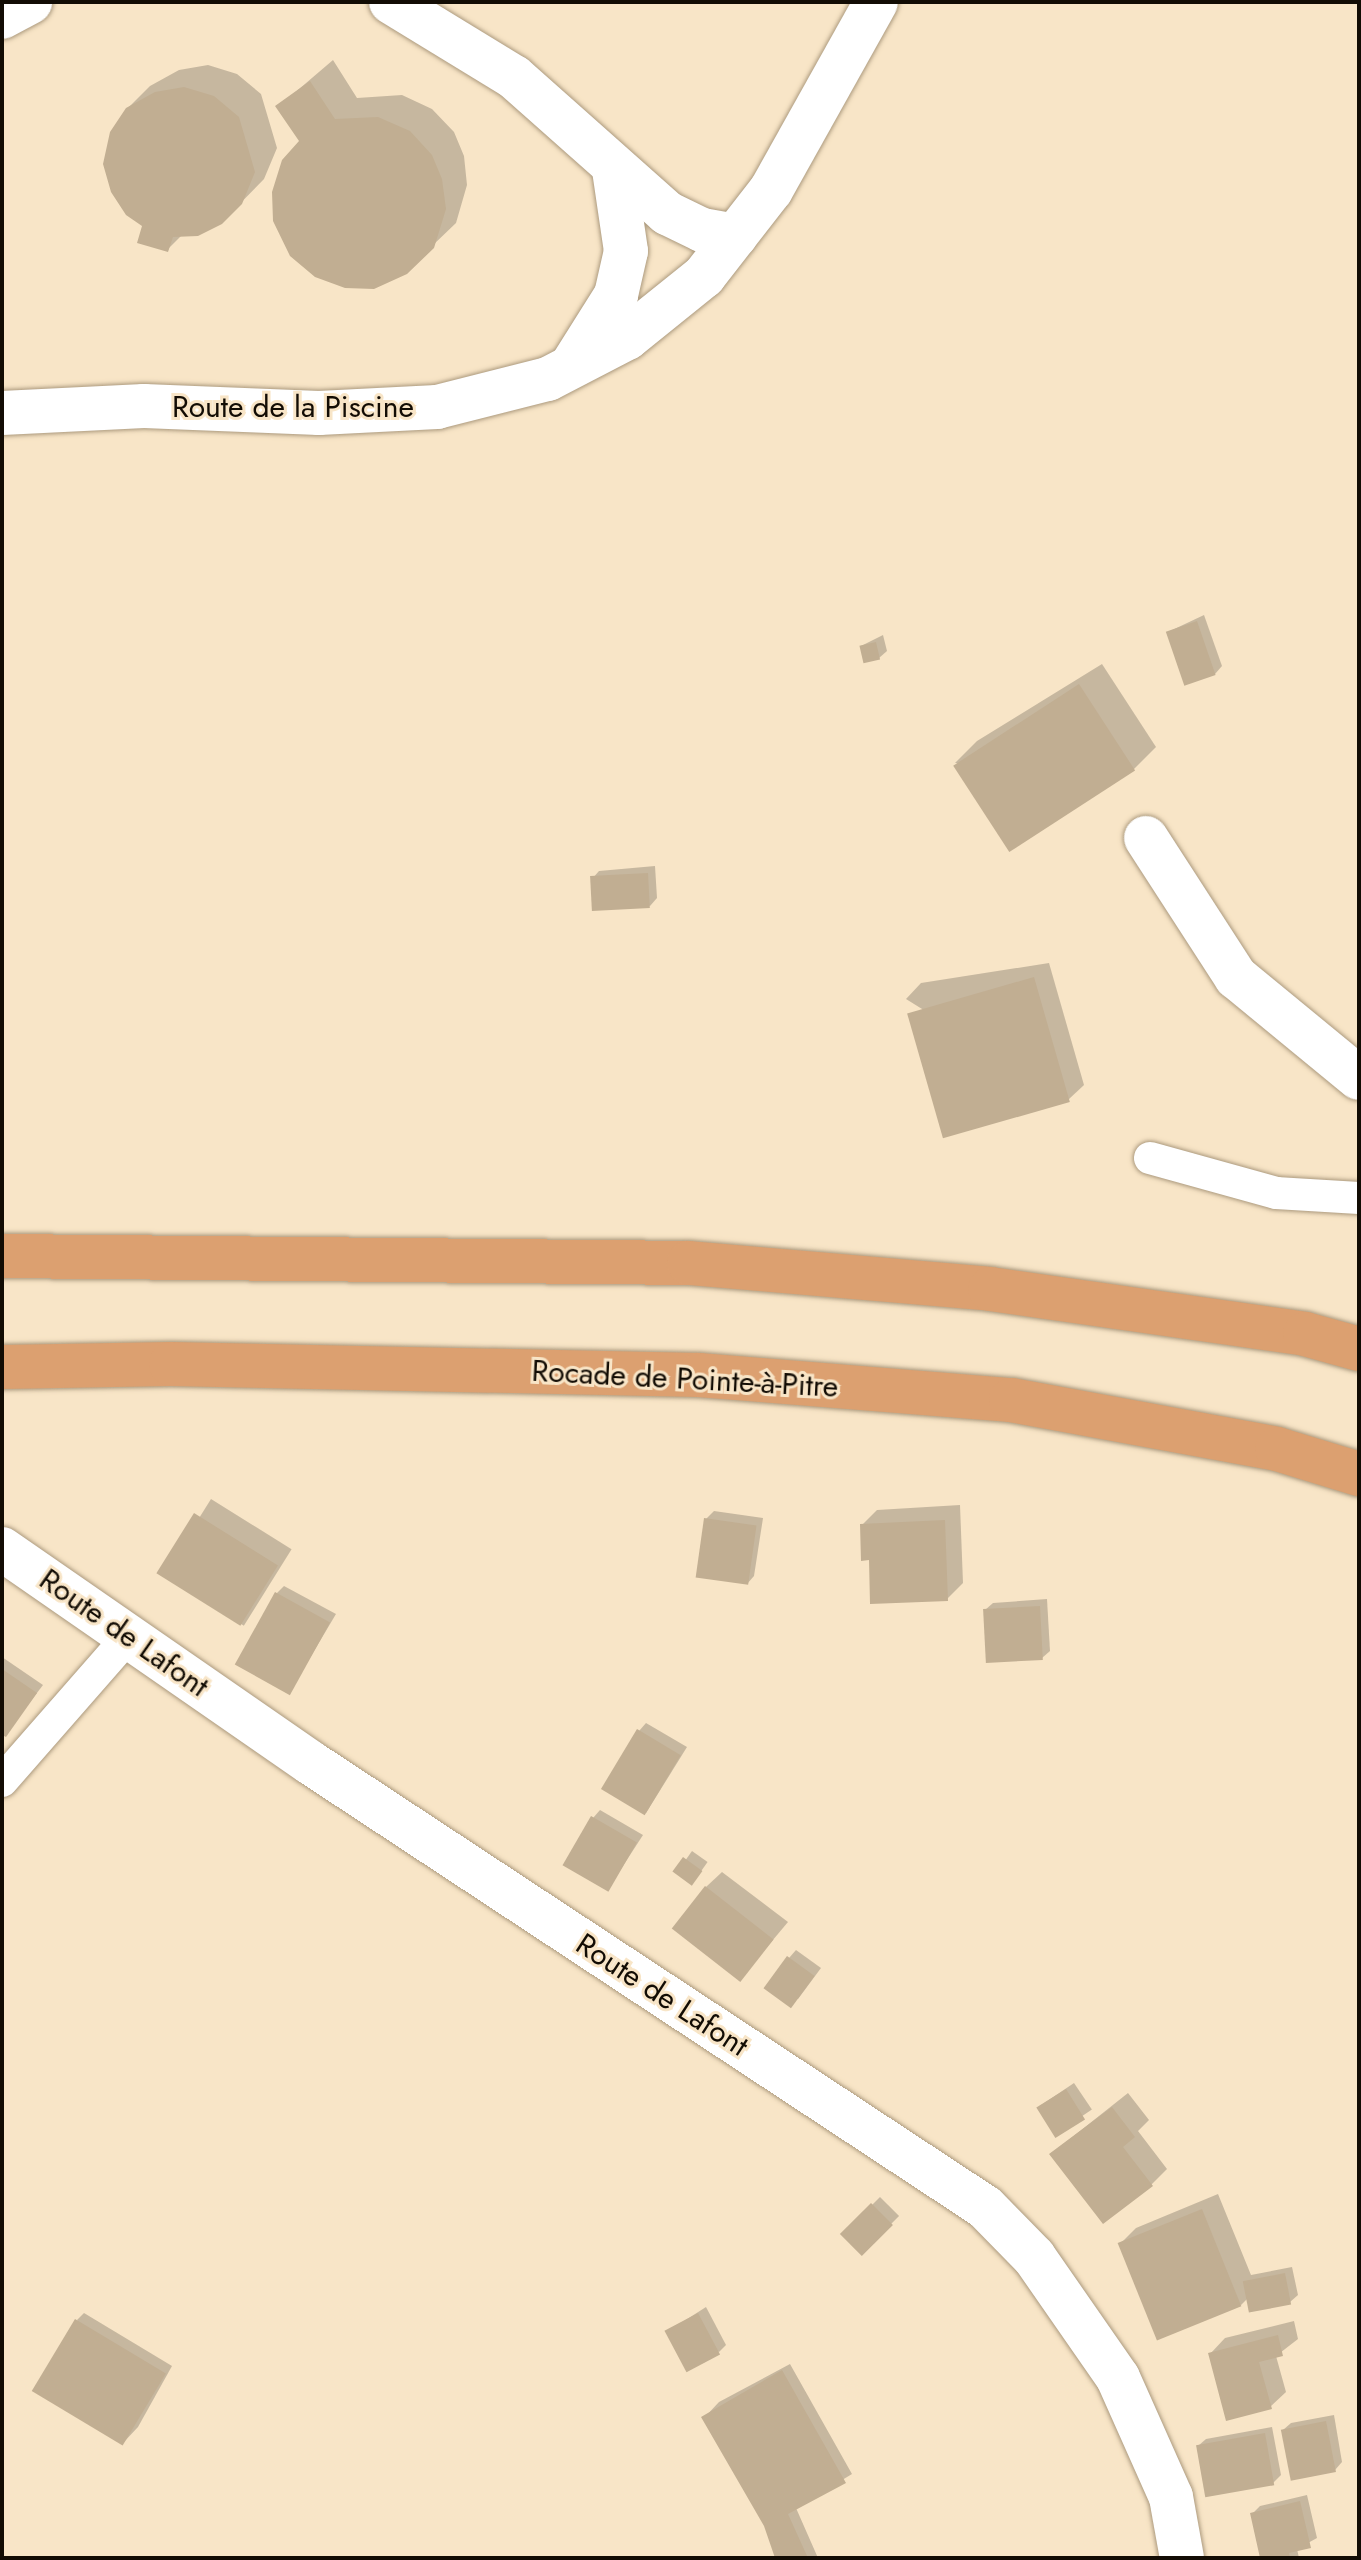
<!DOCTYPE html>
<html>
<head>
<meta charset="utf-8">
<style>
  body { margin:0 }
  #map { position:relative; width:1361px; height:2560px; overflow:hidden; background:#f8e5c7; font-family:Jost,sans-serif }
  div>[style] { position:absolute }
  [style*='--x'] { left:calc(var(--x)*1px); top:calc(var(--y)*1px); width:calc(var(--w)*1px); rotate:calc(var(--a)*1deg) }
  .shadow>* { inset:0; background:#0003; transform-origin:0 0 }
  .building>* { inset:0; background:#c1ae92; transform-origin:0 0 }
  .roads { filter:drop-shadow(0 0 2px #ac9a7e) drop-shadow(0 0 2px #ac9a7e) }
  .service>* { height:32px; margin:-16px; padding:0 16px; transform-origin:16px; border-radius:16px; background:#fff }
  .minor>* { height:44px; margin:-22px; padding:0 22px; transform-origin:22px; border-radius:22px; background:#fff }
  .trunk>* { height:44px; margin:-22px; padding:0 22px; transform-origin:22px; border-radius:22px; background:#dca070 }
  span { translate:-50% -50%; white-space:nowrap; text-align:center; line-height:1.15; -webkit-text-stroke:6px #f8e5c7; paint-order:stroke }
  .street-label { font-size:30px; color:#120c04 }
  .frame { position:absolute; inset:0; border:4px solid #120c04; pointer-events:none }
</style>
</head>
<body>
<div id="map">
  <div class="shadow">
    <div style="clip-path:polygon(333px 60px,357px 98px,402px 95px,432px 109px,454px 132px,464px 156px,467px 185px,456px 223px,405px 272px,278px 107px)"></div>
    <div style="clip-path:polygon(208px 65px,237px 74px,261px 94px,277px 148px,264px 179px,221px 223px,183px 234px,167px 250px,145px 226px,127px 109px,150px 86px,179px 70px)"></div>
    <div style="clip-path:polygon(1204px 615px,1222px 666px,1215px 674px,1168px 632px)"></div>
    <div style="clip-path:polygon(883px 635px,887px 651px,879px 658px,861px 646px)"></div>
    <div style="clip-path:polygon(1102px 664px,1156px 747px,1134px 769px,955px 763px,977px 741px)"></div>
    <div style="clip-path:polygon(655px 866px,657px 898px,650px 906px,592px 879px,599px 871px)"></div>
    <div style="clip-path:polygon(1049px 963px,1084px 1085px,1068px 1100px,906px 999px,921px 983px)"></div>
    <div style="left:211px;top:1499px;width:95px;height:90px;rotate:32deg"></div>
    <div style="clip-path:polygon(960px 1505px,963px 1583px,947px 1599px,871px 1558px,862px 1525px,877px 1510px)"></div>
    <div style="clip-path:polygon(714px 1511px,763px 1518px,754px 1576px,747px 1584px,706px 1519px)"></div>
    <div style="clip-path:polygon(284px 1586px,336px 1614px,289px 1693px,277px 1593px)"></div>
    <div style="clip-path:polygon(1047px 1599px,1050px 1651px,1042px 1658px,985px 1610px,993px 1603px)"></div>
    <div style="clip-path:polygon(2px 1657px,43px 1685px,5px 1735px,2px 1734px)"></div>
    <div style="clip-path:polygon(646px 1723px,687px 1747px,646px 1813px,639px 1731px)"></div>
    <div style="clip-path:polygon(600px 1810px,643px 1835px,608px 1889px,593px 1818px)"></div>
    <div style="left:692px;top:1851px;width:19px;height:27px;rotate:35deg"></div>
    <div style="clip-path:polygon(722px 1872px,788px 1922px,740px 1979px,706px 1887px)"></div>
    <div style="clip-path:polygon(796px 1950px,821px 1968px,798px 1999px,789px 1958px)"></div>
    <div style="left:1074px;top:2083px;width:32px;height:42px;rotate:56deg"></div>
    <div style="clip-path:polygon(1128px 2093px,1149px 2120px,1138px 2131px,1167px 2169px,1151px 2185px,1051px 2154px)"></div>
    <div style="clip-path:polygon(1218px 2194px,1251px 2275px,1292px 2267px,1298px 2295px,1290px 2302px,1248px 2298px,1241px 2305px,1120px 2244px,1136px 2228px)"></div>
    <div style="left:880px;top:2197px;width:27px;height:53px;rotate:45deg"></div>
    <div style="clip-path:polygon(706px 2307px,726px 2345px,719px 2352px,667px 2332px)"></div>
    <div style="clip-path:polygon(84px 2313px,172px 2366px,138px 2427px,123px 2443px,77px 2320px)"></div>
    <div style="clip-path:polygon(1294px 2321px,1298px 2339px,1276px 2356px,1286px 2392px,1270px 2407px,1210px 2354px,1225px 2338px)"></div>
    <div style="clip-path:polygon(790px 2364px,852px 2474px,796px 2508px,818px 2558px,777px 2558px,766px 2526px,704px 2418px,719px 2402px)"></div>
    <div style="clip-path:polygon(1334px 2415px,1342px 2462px,1335px 2470px,1283px 2430px,1291px 2423px)"></div>
    <div style="clip-path:polygon(1272px 2427px,1281px 2475px,1273px 2483px,1198px 2446px,1206px 2439px)"></div>
    <div style="clip-path:polygon(1307px 2495px,1317px 2538px,1297px 2549px,1299px 2558px,1262px 2558px,1253px 2513px,1260px 2506px)"></div>
  </div>
  <div class="building">
    <div style="clip-path:polygon(310px 81px,335px 119px,378px 117px,410px 131px,432px 155px,442px 179px,446px 209px,434px 248px,407px 274px,374px 289px,345px 288px,315px 277px,290px 256px,273px 221px,272px 192px,282px 160px,299px 141px,275px 106px)"></div>
    <div style="clip-path:polygon(184px 87px,214px 96px,239px 117px,255px 172px,242px 204px,222px 224px,198px 236px,173px 237px,168px 252px,137px 243px,142px 226px,126px 215px,111px 192px,103px 164px,110px 132px,126px 108px,155px 92px)"></div>
    <div style="left:1197px;top:621px;width:57px;height:33px;rotate:71deg"></div>
    <div style="left:876px;top:642px;width:18px;height:17px;rotate:77deg"></div>
    <div style="left:1079px;top:684px;width:103px;height:150px;rotate:57deg"></div>
    <div style="left:648px;top:873px;width:35px;height:58px;rotate:87deg"></div>
    <div style="left:1034px;top:977px;width:130px;height:132px;rotate:74deg"></div>
    <div style="left:194px;top:1513px;width:99px;height:71px;rotate:32deg"></div>
    <div style="left:704px;top:1518px;width:53px;height:60px;rotate:8deg"></div>
    <div style="clip-path:polygon(945px 1520px,948px 1601px,870px 1604px,869px 1560px,861px 1561px,860px 1524px)"></div>
    <div style="left:275px;top:1592px;width:63px;height:83px;rotate:29deg"></div>
    <div style="left:1040px;top:1606px;width:54px;height:57px;rotate:87deg"></div>
    <div style="clip-path:polygon(2px 1669px,37px 1693px,6px 1737px,2px 1735px)"></div>
    <div style="left:637px;top:1729px;width:51px;height:70px;rotate:31deg"></div>
    <div style="left:591px;top:1816px;width:53px;height:57px;rotate:30deg"></div>
    <div style="left:683px;top:1857px;width:24px;height:18px;rotate:36deg"></div>
    <div style="left:705px;top:1886px;width:87px;height:54px;rotate:38deg"></div>
    <div style="left:787px;top:1956px;width:34px;height:40px;rotate:36deg"></div>
    <div style="left:1066px;top:2089px;width:36px;height:35px;rotate:58deg"></div>
    <div style="clip-path:polygon(1112px 2107px,1135px 2137px,1123px 2147px,1153px 2186px,1103px 2224px,1049px 2154px)"></div>
    <div style="left:871px;top:2203px;width:31px;height:44px;rotate:45deg"></div>
    <div style="left:1202px;top:2209px;width:105px;height:91px;rotate:68deg"></div>
    <div style="left:1285px;top:2273px;width:32px;height:43px;rotate:79deg"></div>
    <div style="left:698px;top:2313px;width:47px;height:38px;rotate:62deg"></div>
    <div style="left:75px;top:2319px;width:106px;height:84px;rotate:31deg"></div>
    <div style="clip-path:polygon(1278px 2335px,1283px 2356px,1259px 2362px,1272px 2409px,1226px 2421px,1208px 2353px)"></div>
    <div style="clip-path:polygon(782px 2370px,846px 2483px,788px 2514px,808px 2558px,775px 2558px,764px 2526px,701px 2417px)"></div>
    <div style="left:1326px;top:2421px;width:52px;height:46px;rotate:79deg"></div>
    <div style="left:1265px;top:2433px;width:53px;height:70px;rotate:80deg"></div>
    <div style="clip-path:polygon(1300px 2501px,1311px 2548px,1289px 2553px,1290px 2558px,1260px 2558px,1250px 2513px)"></div>
  </div>
  <div class="roads">
    <div class="service">
      <div style="--x:1150;--y:1158;--w:131;--a:15.5"></div>
      <div style="--x:1276;--y:1193;--w:83;--a:3.4"></div>
      <div style="--x:2;--y:1781;--w:190;--a:-48.8"></div>
    </div>
    <div class="minor">
      <div style="--x:391;--y:2;--w:144;--a:31.4"></div>
      <div style="--x:514;--y:77;--w:205;--a:41.6"></div>
      <div style="--x:667;--y:213;--w:39;--a:26"></div>
      <div style="--x:702;--y:230;--w:34;--a:10"></div>
      <div style="--x:2;--y:17;--w:32;--a:-28"></div>
      <div style="--x:572;--y:365;--w:83;--a:-57.8"></div>
      <div style="--x:616;--y:295;--w:45;--a:-77.2"></div>
      <div style="--x:626;--y:251;--w:82;--a:-98.4"></div>
      <div style="--x:2;--y:413;--w:142;--a:-2.8"></div>
      <div style="--x:144;--y:406;--w:175;--a:2.3"></div>
      <div style="--x:319;--y:413;--w:118;--a:-2.9"></div>
      <div style="--x:437;--y:407;--w:114;--a:-14.2"></div>
      <div style="--x:548;--y:379;--w:89;--a:-27.4"></div>
      <div style="--x:627;--y:338;--w:99;--a:-38.8"></div>
      <div style="--x:704;--y:276;--w:109;--a:-52.1"></div>
      <div style="--x:771;--y:190;--w:215;--a:-60.8"></div>
      <div style="--x:1146;--y:838;--w:166;--a:57.1"></div>
      <div style="--x:1236;--y:977;--w:159;--a:39.4"></div>
      <div style="--x:2;--y:1549;--w:376;--a:34.7"></div>
      <div style="--x:311;--y:1763;--w:807;--a:33.38"></div>
      <div style="--x:985;--y:2207;--w:70;--a:45.6"></div>
      <div style="--x:1034;--y:2257;--w:147;--a:55.2"></div>
      <div style="--x:1118;--y:2378;--w:130;--a:66"></div>
      <div style="--x:1171;--y:2497;--w:62;--a:79.8"></div>
    </div>
    <div class="trunk">
      <div style="--x:2;--y:1256;--w:687;--a:0.58"></div>
      <div style="--x:689;--y:1263;--w:302;--a:4.9"></div>
      <div style="--x:990;--y:1289;--w:318;--a:8.1"></div>
      <div style="--x:1305;--y:1334;--w:56;--a:15.5"></div>
      <div style="--x:2;--y:1367;--w:169;--a:-1"></div>
      <div style="--x:171;--y:1364;--w:528;--a:1.19"></div>
      <div style="--x:699;--y:1375;--w:313;--a:4.6"></div>
      <div style="--x:1011;--y:1400;--w:270;--a:10.4"></div>
      <div style="--x:1277;--y:1449;--w:86;--a:17"></div>
    </div>
  </div>
  <div class="street-label">
    <span style="left:293px;top:407px">Route de la Piscine</span>
    <span style="left:685px;top:1379px;rotate:3deg">Rocade de Pointe-à-Pitre</span>
    <span style="left:124px;top:1633px;rotate:35deg">Route de Lafont</span>
    <span style="left:662px;top:1995px;rotate:33deg">Route de Lafont</span>
  </div>
  <div class="frame"></div>
</div>
</body>
</html>
